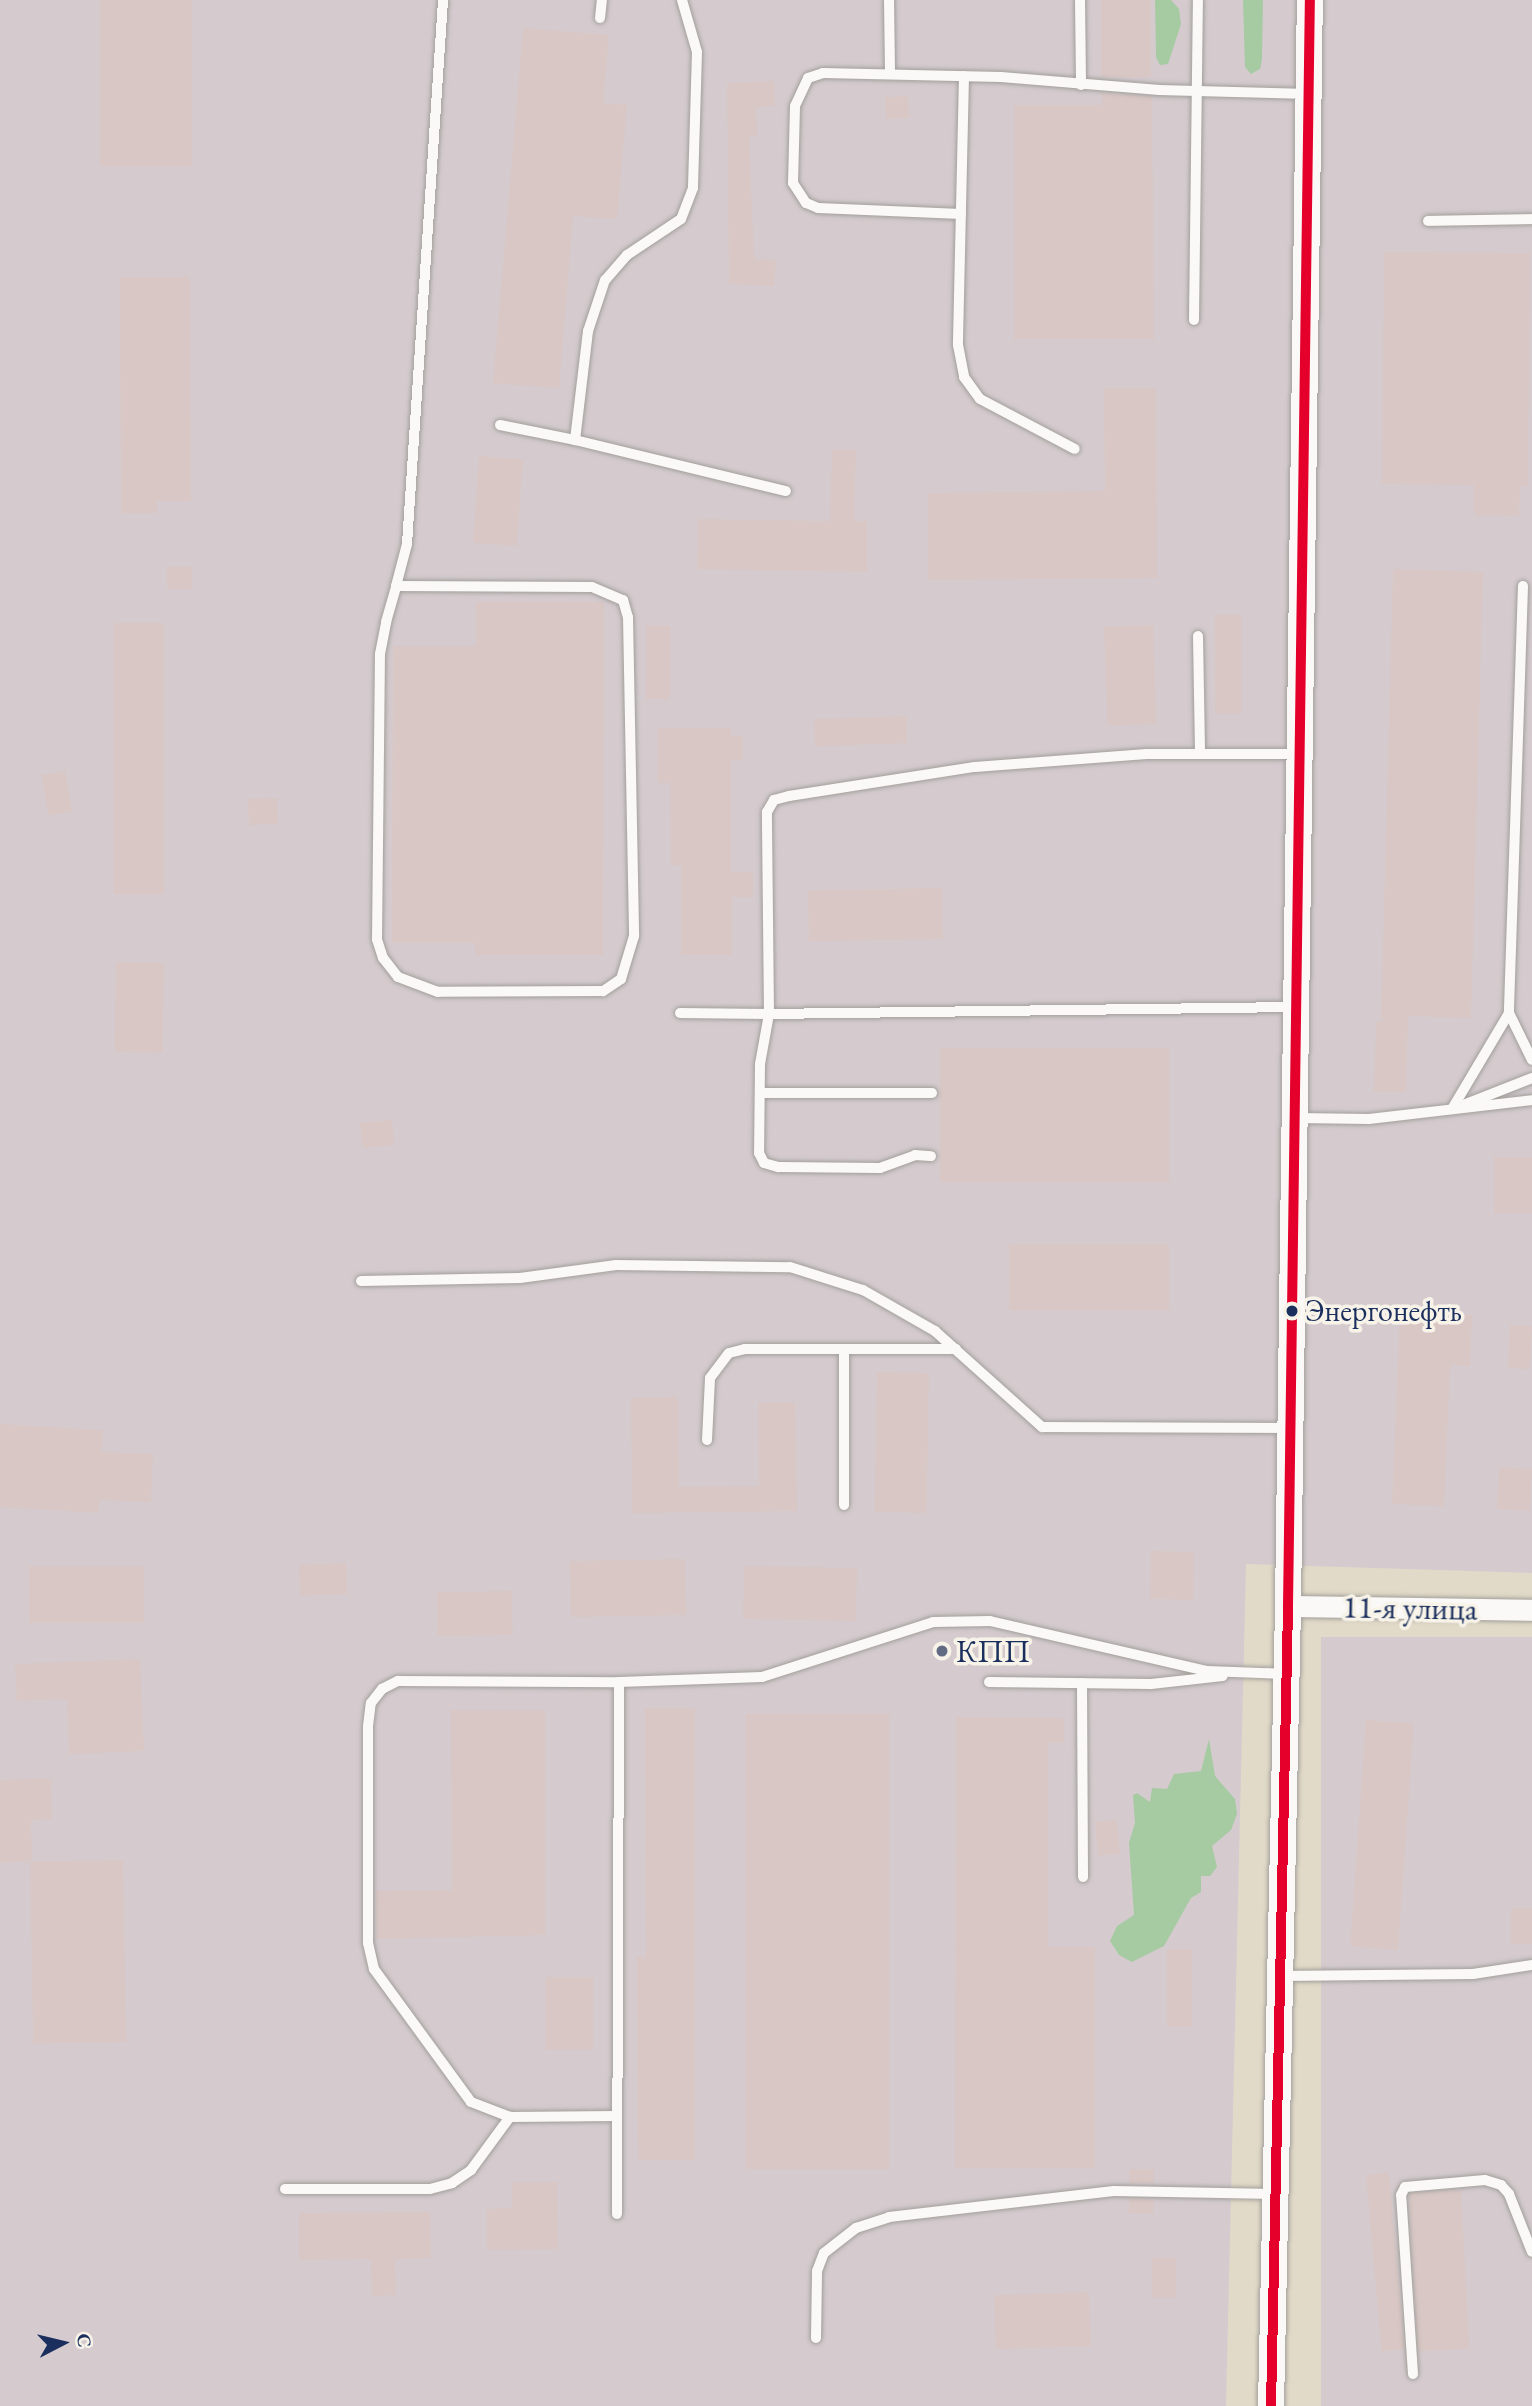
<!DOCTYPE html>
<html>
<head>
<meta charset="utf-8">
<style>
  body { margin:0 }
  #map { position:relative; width:1532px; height:2406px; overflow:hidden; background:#e2dac8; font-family:"EB Garamond",serif }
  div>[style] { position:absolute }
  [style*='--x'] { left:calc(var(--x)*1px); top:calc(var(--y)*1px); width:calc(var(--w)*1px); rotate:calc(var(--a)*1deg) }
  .industrial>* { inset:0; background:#d5cbcf; transform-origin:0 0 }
  .forest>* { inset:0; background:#a6caa2 }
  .building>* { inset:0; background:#d8c7c4; transform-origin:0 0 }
  .roads { filter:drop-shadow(0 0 2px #a2a09b) drop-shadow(0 0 2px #a2a09b) }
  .service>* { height:10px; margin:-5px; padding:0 5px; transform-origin:5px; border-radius:5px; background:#fbf9f7 }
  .minor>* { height:21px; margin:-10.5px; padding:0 10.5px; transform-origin:10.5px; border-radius:10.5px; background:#fbf9f7 }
  .tertiary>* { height:26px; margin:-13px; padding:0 13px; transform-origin:13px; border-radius:13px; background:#fbf9f7 }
  .bus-1>* { height:10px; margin:-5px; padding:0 5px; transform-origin:5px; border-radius:5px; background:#e4002b }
  .dots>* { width:19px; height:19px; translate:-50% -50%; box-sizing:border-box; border:4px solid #f7f3e8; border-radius:50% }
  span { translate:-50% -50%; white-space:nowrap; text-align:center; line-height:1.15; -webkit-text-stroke:7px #f7f3e8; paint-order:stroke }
  .bus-label { font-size:30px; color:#1b2f5e }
  .left { translate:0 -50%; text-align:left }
  .street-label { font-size:32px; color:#1b2f5e }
  .poi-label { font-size:32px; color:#1b2f5e }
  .north { position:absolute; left:28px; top:2308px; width:70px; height:70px; -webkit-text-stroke:5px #f7f3e8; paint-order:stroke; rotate:83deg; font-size:19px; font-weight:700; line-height:28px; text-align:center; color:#1b2f5e }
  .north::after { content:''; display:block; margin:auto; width:24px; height:32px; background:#1b2f5e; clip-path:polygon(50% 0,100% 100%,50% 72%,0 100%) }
</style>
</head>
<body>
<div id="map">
  <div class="industrial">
    <div style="clip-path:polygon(0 0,1532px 0,1532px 1573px,1246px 1564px,1226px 2406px,0 2406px)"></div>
    <div style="left:1321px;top:1637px;width:211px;height:769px"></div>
  </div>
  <div class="forest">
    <div style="clip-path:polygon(1155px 0,1171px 0,1179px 9px,1181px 24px,1168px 64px,1160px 65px,1156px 57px)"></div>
    <div style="clip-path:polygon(1243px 0,1263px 0,1262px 59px,1260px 69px,1251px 74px,1245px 67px)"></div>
    <div style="clip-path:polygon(1209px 1739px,1215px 1776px,1235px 1799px,1237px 1814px,1231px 1830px,1212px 1846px,1217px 1867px,1210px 1876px,1201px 1876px,1201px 1892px,1191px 1898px,1164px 1946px,1132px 1962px,1119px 1955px,1110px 1941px,1117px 1926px,1134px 1915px,1129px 1843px,1135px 1823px,1133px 1795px,1137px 1793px,1150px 1802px,1152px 1788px,1167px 1789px,1174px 1774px,1201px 1771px)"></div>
  </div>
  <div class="building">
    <div style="left:100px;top:0;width:92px;height:166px"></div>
    <div style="left:1101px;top:0;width:50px;height:77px"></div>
    <div style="clip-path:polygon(523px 28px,609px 35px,603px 103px,627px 105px,617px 219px,573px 216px,559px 388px,493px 383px)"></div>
    <div style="clip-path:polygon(774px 81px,775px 106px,756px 107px,757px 136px,749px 137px,754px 259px,776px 260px,774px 286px,729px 284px,727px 83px)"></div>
    <div style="clip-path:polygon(1102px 93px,1152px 97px,1154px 339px,1014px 339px,1014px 105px,1102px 105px)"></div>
    <div style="left:908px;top:96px;width:22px;height:23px;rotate:87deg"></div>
    <div style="clip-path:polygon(1384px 252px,1530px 253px,1528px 486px,1520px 486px,1519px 516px,1474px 515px,1474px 485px,1382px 484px)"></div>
    <div style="clip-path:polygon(120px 277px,190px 277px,191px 501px,157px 501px,157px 513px,121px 513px)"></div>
    <div style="clip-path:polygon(1104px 388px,1156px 388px,1157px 578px,928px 580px,928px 493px,1105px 491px)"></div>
    <div style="clip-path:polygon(832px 450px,856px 450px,854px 521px,867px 521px,867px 572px,697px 569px,698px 519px,830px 521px)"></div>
    <div style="left:479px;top:456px;width:44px;height:87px;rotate:4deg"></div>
    <div style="left:167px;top:567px;width:25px;height:22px"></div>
    <div style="clip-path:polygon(1393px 569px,1483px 572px,1471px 1018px,1408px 1016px,1406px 1092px,1374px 1092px,1376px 1022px,1381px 1022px)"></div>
    <div style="clip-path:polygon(476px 602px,604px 602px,603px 955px,475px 955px,475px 943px,392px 943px,393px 646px,476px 646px)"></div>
    <div style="left:1215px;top:615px;width:27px;height:99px"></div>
    <div style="left:114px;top:623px;width:50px;height:271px"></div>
    <div style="left:1153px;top:625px;width:99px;height:49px;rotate:88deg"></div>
    <div style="left:646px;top:626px;width:24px;height:73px"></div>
    <div style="left:906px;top:716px;width:27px;height:92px;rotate:88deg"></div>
    <div style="clip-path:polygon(658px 728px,731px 728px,731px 736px,743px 736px,743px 760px,731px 760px,731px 872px,753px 872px,753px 897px,732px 897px,732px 955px,681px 955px,681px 865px,671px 865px,670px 783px,658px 783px)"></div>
    <div style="left:65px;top:771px;width:41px;height:24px;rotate:80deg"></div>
    <div style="left:277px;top:798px;width:26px;height:29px;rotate:88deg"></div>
    <div style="left:942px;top:888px;width:51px;height:134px;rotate:89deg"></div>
    <div style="left:116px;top:962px;width:48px;height:90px;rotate:1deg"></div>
    <div style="left:940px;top:1048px;width:229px;height:134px"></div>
    <div style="left:392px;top:1120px;width:25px;height:32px;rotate:85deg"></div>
    <div style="left:1532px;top:1157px;width:56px;height:38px;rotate:90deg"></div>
    <div style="left:1009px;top:1244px;width:160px;height:66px"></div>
    <div style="clip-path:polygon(1400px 1312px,1472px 1315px,1470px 1366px,1450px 1365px,1444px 1506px,1392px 1504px)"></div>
    <div style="left:1510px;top:1325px;width:22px;height:43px;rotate:3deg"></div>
    <div style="left:877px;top:1372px;width:52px;height:140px;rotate:1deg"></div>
    <div style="clip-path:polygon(678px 1397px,679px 1487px,759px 1486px,758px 1403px,795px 1402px,797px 1511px,632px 1513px,631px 1398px)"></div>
    <div style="clip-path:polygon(0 1424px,103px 1430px,102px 1452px,153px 1454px,151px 1502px,99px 1500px,98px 1513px,0 1507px)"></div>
    <div style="left:1499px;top:1467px;width:33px;height:42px;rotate:3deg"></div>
    <div style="left:1151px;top:1551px;width:43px;height:48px;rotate:1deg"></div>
    <div style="left:685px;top:1559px;width:56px;height:115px;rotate:89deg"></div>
    <div style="left:346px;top:1563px;width:31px;height:47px;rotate:88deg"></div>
    <div style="left:29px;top:1566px;width:115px;height:57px"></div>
    <div style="left:744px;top:1566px;width:113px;height:53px;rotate:1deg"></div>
    <div style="left:512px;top:1591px;width:44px;height:75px;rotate:89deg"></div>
    <div style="clip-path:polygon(140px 1659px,144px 1751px,69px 1754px,67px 1699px,17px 1701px,15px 1664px)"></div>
    <div style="clip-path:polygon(645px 1708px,695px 1708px,695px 2160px,638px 2160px,637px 1957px,646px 1957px)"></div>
    <div style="clip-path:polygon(451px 1710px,545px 1710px,545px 1935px,377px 1939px,376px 1891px,452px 1890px)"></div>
    <div style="left:889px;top:1714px;width:455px;height:143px;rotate:90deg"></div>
    <div style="clip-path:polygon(956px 1717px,1064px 1718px,1064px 1743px,1048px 1743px,1048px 1947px,1095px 1947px,1095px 2168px,955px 2168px)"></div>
    <div style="left:1366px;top:1720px;width:48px;height:227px;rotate:4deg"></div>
    <div style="clip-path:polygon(51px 1778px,52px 1819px,31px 1820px,32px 1861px,0 1863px,0 1780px)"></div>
    <div style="left:1117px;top:1820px;width:34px;height:22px;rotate:85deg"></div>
    <div style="left:123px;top:1860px;width:182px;height:93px;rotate:89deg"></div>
    <div style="left:1532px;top:1908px;width:36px;height:21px;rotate:90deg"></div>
    <div style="left:1167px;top:1949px;width:25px;height:78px"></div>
    <div style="left:546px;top:1977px;width:47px;height:73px"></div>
    <div style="left:1129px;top:2169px;width:25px;height:14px"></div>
    <div style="left:1389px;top:2173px;width:177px;height:23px;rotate:85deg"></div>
    <div style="clip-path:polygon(512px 2182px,557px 2182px,558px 2249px,487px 2250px,487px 2209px,512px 2208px)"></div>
    <div style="left:1461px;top:2190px;width:159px;height:52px;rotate:87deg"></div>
    <div style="left:1129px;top:2199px;width:25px;height:14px;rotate:2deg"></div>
    <div style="clip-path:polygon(430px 2212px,431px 2258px,395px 2259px,396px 2295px,372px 2296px,371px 2259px,299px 2260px,299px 2213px)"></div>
    <div style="left:1152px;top:2258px;width:24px;height:40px"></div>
    <div style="left:1089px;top:2292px;width:54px;height:95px;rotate:88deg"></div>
  </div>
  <div class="roads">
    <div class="service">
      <div style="--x:682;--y:0;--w:54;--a:73.9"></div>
      <div style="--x:697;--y:52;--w:136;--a:91.7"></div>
      <div style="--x:693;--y:188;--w:33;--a:111"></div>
      <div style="--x:681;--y:219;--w:65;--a:146.3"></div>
      <div style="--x:627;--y:255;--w:33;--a:131"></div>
      <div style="--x:605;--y:280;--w:54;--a:108.4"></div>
      <div style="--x:588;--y:331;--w:110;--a:96.8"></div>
      <div style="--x:575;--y:440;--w:217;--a:13.6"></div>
      <div style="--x:889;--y:0;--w:74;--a:89.2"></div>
      <div style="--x:1080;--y:0;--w:85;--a:89.3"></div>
      <div style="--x:600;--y:18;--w:18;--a:-84"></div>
      <div style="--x:964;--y:76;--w:269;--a:91.3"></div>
      <div style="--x:958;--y:345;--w:33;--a:79"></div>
      <div style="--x:964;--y:377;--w:27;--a:54"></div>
      <div style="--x:980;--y:399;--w:107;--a:27.8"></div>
      <div style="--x:961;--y:214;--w:143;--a:-177.6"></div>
      <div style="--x:818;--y:208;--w:13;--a:-157"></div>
      <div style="--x:806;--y:203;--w:24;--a:-123"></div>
      <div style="--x:793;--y:183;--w:77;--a:-88.5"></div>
      <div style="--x:795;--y:106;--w:31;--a:-65"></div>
      <div style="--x:808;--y:78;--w:16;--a:-18"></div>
      <div style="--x:823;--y:73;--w:178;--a:1.3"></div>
      <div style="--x:1001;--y:77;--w:159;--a:4.7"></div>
      <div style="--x:1159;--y:90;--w:150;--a:1.5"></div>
      <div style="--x:1428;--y:221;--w:104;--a:-1.1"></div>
      <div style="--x:1194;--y:320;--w:320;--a:-89.3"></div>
      <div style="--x:500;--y:425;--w:76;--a:11.3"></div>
      <div style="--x:396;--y:586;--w:196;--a:0.3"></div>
      <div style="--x:592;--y:587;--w:34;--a:23"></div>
      <div style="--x:623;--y:600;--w:18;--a:74"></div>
      <div style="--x:628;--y:617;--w:319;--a:88.9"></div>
      <div style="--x:634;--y:936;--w:45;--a:106.8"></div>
      <div style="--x:621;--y:979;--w:22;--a:146"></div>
      <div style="--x:603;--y:991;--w:165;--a:179.7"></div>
      <div style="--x:438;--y:992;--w:43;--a:-159.4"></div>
      <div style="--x:398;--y:977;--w:24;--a:-128"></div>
      <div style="--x:383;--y:958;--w:20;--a:-108"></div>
      <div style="--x:377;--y:939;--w:285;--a:-89.4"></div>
      <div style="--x:380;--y:654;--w:33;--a:-79"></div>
      <div style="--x:386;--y:622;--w:37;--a:-74"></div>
      <div style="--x:396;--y:586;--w:43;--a:-75.3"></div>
      <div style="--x:407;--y:544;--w:545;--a:-86.21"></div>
      <div style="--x:1523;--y:586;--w:427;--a:91.9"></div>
      <div style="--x:1509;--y:1013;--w:52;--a:63.9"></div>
      <div style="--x:1198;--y:636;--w:118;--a:89"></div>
      <div style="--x:1295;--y:1007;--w:526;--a:179.24"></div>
      <div style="--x:769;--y:1014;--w:202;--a:-90.6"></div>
      <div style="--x:767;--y:812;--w:14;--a:-60"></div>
      <div style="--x:774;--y:800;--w:16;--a:-15"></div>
      <div style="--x:789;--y:796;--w:188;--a:-8.9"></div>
      <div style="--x:975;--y:767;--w:172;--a:-4.3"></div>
      <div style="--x:1147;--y:754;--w:152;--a:0"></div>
      <div style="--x:680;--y:1013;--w:89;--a:0.6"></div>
      <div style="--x:769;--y:1014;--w:51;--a:100.2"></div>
      <div style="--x:760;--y:1064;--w:89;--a:90.6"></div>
      <div style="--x:759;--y:1153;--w:11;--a:63"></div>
      <div style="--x:764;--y:1163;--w:15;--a:16"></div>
      <div style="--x:778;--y:1167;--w:102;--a:0.6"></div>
      <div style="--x:880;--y:1168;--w:37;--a:-20"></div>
      <div style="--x:915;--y:1155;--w:16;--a:4"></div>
      <div style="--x:760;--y:1093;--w:172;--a:0"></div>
      <div style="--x:1466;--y:1104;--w:71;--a:-21.5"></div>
      <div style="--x:1452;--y:1109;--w:112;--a:-59.3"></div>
      <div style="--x:1296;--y:1118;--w:73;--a:0.8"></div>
      <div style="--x:1369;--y:1119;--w:164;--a:-6.6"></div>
      <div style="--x:361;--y:1281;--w:159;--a:-1.1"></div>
      <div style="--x:520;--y:1278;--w:97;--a:-7.7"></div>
      <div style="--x:616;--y:1265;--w:174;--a:0.7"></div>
      <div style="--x:790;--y:1267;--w:77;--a:17.5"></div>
      <div style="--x:863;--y:1290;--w:83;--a:29.7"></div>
      <div style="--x:935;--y:1331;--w:144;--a:41.9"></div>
      <div style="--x:1042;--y:1427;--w:248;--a:0.2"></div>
      <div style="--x:844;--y:1349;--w:156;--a:90"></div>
      <div style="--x:707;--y:1440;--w:62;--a:-87.2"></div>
      <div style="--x:710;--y:1378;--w:31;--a:-53"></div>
      <div style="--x:729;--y:1353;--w:16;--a:-14"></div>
      <div style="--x:745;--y:1349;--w:211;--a:0"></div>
      <div style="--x:989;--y:1682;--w:162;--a:0.7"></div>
      <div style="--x:1151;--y:1684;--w:72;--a:-6.3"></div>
      <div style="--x:1082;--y:1683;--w:194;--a:89.7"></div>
      <div style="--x:1280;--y:1976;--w:193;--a:-0.6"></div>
      <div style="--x:1473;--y:1974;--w:60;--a:-8.7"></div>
      <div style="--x:617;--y:2116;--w:107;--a:179.5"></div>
      <div style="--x:510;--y:2117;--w:42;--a:-159"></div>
      <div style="--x:471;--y:2102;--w:165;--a:-126.1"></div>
      <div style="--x:374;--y:1969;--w:27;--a:-103"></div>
      <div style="--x:368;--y:1943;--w:217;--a:-90"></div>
      <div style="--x:368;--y:1726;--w:23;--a:-83"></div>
      <div style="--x:371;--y:1703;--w:18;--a:-52"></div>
      <div style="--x:382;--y:1689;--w:18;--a:-27"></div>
      <div style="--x:398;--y:1681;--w:221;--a:0.3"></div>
      <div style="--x:619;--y:1682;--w:143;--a:-2"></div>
      <div style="--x:762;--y:1677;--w:180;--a:-17.8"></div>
      <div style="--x:933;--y:1622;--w:57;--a:-1"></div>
      <div style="--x:990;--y:1621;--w:223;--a:13"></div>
      <div style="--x:1207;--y:1671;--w:80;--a:2.1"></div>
      <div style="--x:285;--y:2189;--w:145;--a:0"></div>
      <div style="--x:430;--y:2189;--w:23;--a:-15"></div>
      <div style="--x:452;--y:2183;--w:23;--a:-34"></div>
      <div style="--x:471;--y:2170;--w:66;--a:-53.7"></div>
      <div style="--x:617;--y:2214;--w:532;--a:-89.78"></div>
      <div style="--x:816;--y:2338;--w:67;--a:-89.1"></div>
      <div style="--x:817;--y:2271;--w:19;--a:-69"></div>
      <div style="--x:824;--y:2253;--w:41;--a:-38"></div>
      <div style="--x:856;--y:2228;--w:35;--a:-18"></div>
      <div style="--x:889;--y:2217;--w:226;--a:-6.6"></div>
      <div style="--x:1114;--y:2191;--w:161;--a:1.1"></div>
      <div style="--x:1413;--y:2374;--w:179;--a:-93.8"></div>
      <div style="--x:1401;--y:2195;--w:9;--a:-63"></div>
      <div style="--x:1405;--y:2187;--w:80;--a:-5"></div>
      <div style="--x:1485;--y:2180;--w:17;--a:17"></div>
      <div style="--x:1501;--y:2185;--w:12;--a:48"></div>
      <div style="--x:1509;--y:2194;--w:62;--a:68.4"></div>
    </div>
    <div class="minor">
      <div style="--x:1288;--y:1606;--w:244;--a:0.9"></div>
    </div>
    <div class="tertiary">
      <div style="--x:1271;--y:2406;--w:800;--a:-88.78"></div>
      <div style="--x:1288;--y:1606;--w:1606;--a:-89.22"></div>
    </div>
  </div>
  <div class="bus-1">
    <div style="--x:1271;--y:2406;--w:800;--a:-88.78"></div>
    <div style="--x:1288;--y:1606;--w:1606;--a:-89.22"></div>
  </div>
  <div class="dots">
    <div style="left:1292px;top:1311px;background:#1b2f5e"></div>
    <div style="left:942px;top:1651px;background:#616b83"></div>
  </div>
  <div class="bus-label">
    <span class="left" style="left:1305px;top:1311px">Энергонефть</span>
  </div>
  <div class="street-label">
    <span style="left:1410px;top:1608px;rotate:1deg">11-я улица</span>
  </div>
  <div class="poi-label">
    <span class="left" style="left:956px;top:1651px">КПП</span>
  </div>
  <div class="north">С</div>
</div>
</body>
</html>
